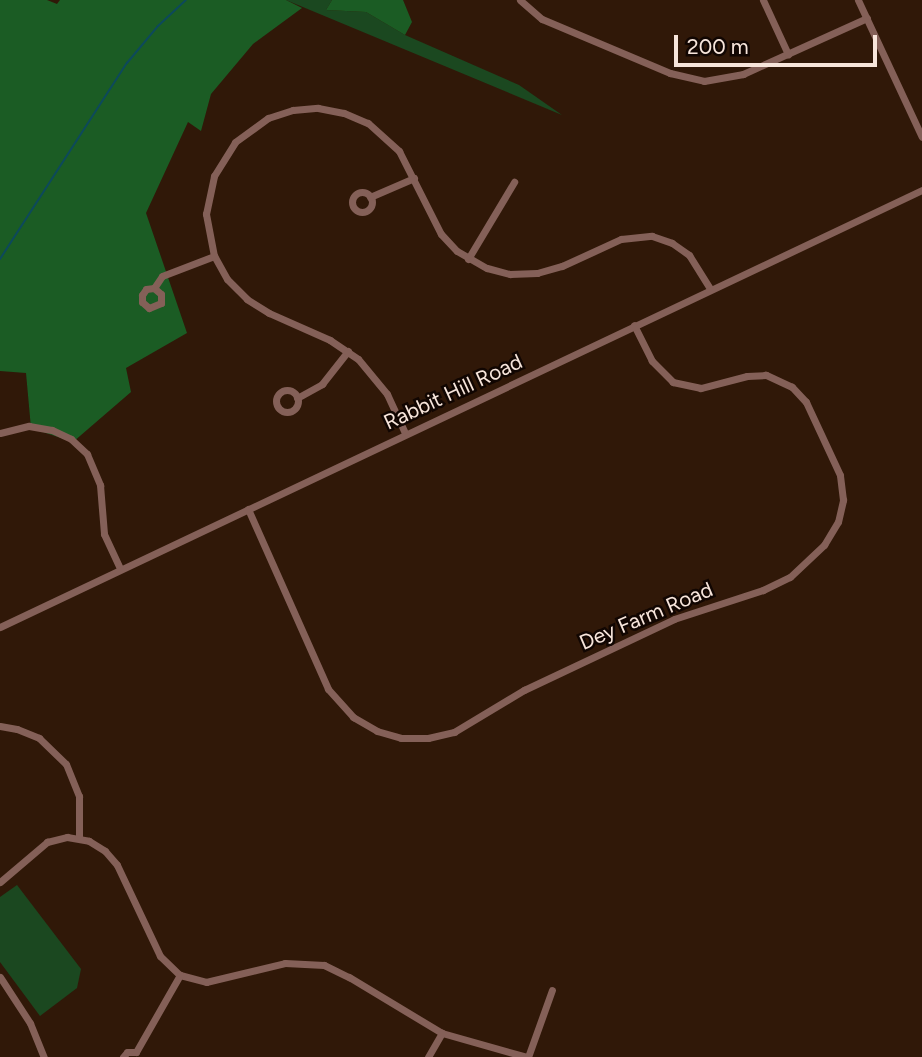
<!DOCTYPE html>
<html>
<head>
<meta charset="utf-8">
<style>
  body { margin:0 }
  #map { position:relative; width:922px; height:1057px; overflow:hidden; background:#301808; font-family:Figtree,sans-serif }
  div>[style] { position:absolute }
  [style*='--x'] { left:calc(var(--x)*1px); top:calc(var(--y)*1px); width:calc(var(--w)*1px); rotate:calc(var(--a)*1deg) }
  .green>* { inset:0; background:#1b4820 }
  .forest>* { inset:0; background:#1b5c24 }
  .stream>* { height:2px; margin:-1px; padding:0 1px; transform-origin:1px; border-radius:1px; background:#0d495c }
  .minor>* { height:7px; margin:-3.5px; padding:0 3.5px; transform-origin:3.5px; border-radius:3.5px; background:#846058 }
  .minor>.ring { margin:-3.5px; padding:0; box-sizing:content-box; background:none; border:7px solid #846058; border-radius:50% }
  span { translate:-50% -50%; white-space:nowrap; text-align:center; line-height:1.15; -webkit-text-stroke:5px #110602; paint-order:stroke }
  .street-label { font-size:21px; color:#f7e5db }
  .scale { position:absolute; left:674px; top:35px; width:203px; height:32px; box-sizing:border-box; border:4px solid #f7e5db; border-top:0; padding-left:9px; font-size:21px; line-height:24px; white-space:nowrap; color:#f7e5db; -webkit-text-stroke:5px #110602; paint-order:stroke }
</style>
</head>
<body>
<div id="map">
  <div class="green">
    <div style="clip-path:polygon(286px 0,332px 0,326px 10px,366px 12px,405px 35px,519px 85px,562px 115px)"></div>
    <div style="clip-path:polygon(17px 885px,81px 969px,77px 988px,40px 1016px,0 962px,0 897px)"></div>
  </div>
  <div class="forest">
    <div style="clip-path:polygon(0 0,47px 0,57px 4px,60px 0,286px 0,302px 8px,253px 44px,211px 94px,201px 131px,188px 122px,146px 213px,187px 333px,126px 368px,131px 392px,73px 442px,31px 428px,26px 373px,0 371px)"></div>
    <div style="clip-path:polygon(332px 0,403px 0,412px 22px,405px 35px,366px 12px,326px 10px)"></div>
  </div>
  <div class="stream">
    <div style="--x:0;--y:259;--w:234;--a:-57.1"></div>
    <div style="--x:127;--y:63;--w:48;--a:-50"></div>
    <div style="--x:158;--y:26;--w:38;--a:-43"></div>
  </div>
  <div class="minor">
    <div style="--x:520;--y:0;--w:29;--a:41"></div>
    <div style="--x:542;--y:19;--w:139;--a:22.9"></div>
    <div style="--x:670;--y:73;--w:35;--a:13"></div>
    <div style="--x:704;--y:81;--w:40;--a:-10"></div>
    <div style="--x:743;--y:74;--w:136;--a:-24.3"></div>
    <div style="--x:763;--y:0;--w:60;--a:65.2"></div>
    <div style="--x:858;--y:0;--w:151;--a:65"></div>
    <div class="ring" style="left:352px;top:192px;width:13px;height:13px"></div>
    <div style="--x:370;--y:197;--w:48;--a:-23.4"></div>
    <div style="--x:468;--y:259;--w:90;--a:-59.1"></div>
    <div style="--x:154;--y:288;--w:9;--a:41"></div>
    <div style="--x:161;--y:294;--w:9;--a:90"></div>
    <div style="--x:161;--y:303;--w:13;--a:157"></div>
    <div style="--x:149;--y:308;--w:9;--a:-139"></div>
    <div style="--x:142;--y:302;--w:7;--a:-90"></div>
    <div style="--x:142;--y:295;--w:7;--a:-56"></div>
    <div style="--x:146;--y:289;--w:8;--a:-7"></div>
    <div style="--x:154;--y:288;--w:14;--a:-56"></div>
    <div style="--x:162;--y:276;--w:56;--a:-21"></div>
    <div class="ring" style="left:276px;top:390px;width:15px;height:15px"></div>
    <div style="--x:297;--y:398;--w:29;--a:-29"></div>
    <div style="--x:322;--y:384;--w:42;--a:-51.8"></div>
    <div style="--x:0;--y:433;--w:30;--a:-14"></div>
    <div style="--x:29;--y:426;--w:23;--a:10"></div>
    <div style="--x:52;--y:430;--w:21;--a:25"></div>
    <div style="--x:71;--y:439;--w:22;--a:43"></div>
    <div style="--x:87;--y:454;--w:34;--a:67"></div>
    <div style="--x:100;--y:485;--w:49;--a:85.3"></div>
    <div style="--x:104;--y:534;--w:38;--a:65"></div>
    <div style="--x:405;--y:433;--w:43;--a:-114.8"></div>
    <div style="--x:387;--y:394;--w:45;--a:-129.6"></div>
    <div style="--x:358;--y:359;--w:34;--a:-146"></div>
    <div style="--x:330;--y:340;--w:67;--a:-156.1"></div>
    <div style="--x:269;--y:313;--w:26;--a:-148"></div>
    <div style="--x:247;--y:299;--w:28;--a:-135"></div>
    <div style="--x:227;--y:279;--w:26;--a:-119"></div>
    <div style="--x:214;--y:256;--w:43;--a:-100.8"></div>
    <div style="--x:206;--y:214;--w:39;--a:-78"></div>
    <div style="--x:214;--y:176;--w:40;--a:-58"></div>
    <div style="--x:235;--y:142;--w:41;--a:-36"></div>
    <div style="--x:268;--y:118;--w:26;--a:-18"></div>
    <div style="--x:293;--y:110;--w:25;--a:-5"></div>
    <div style="--x:318;--y:108;--w:26;--a:11"></div>
    <div style="--x:344;--y:113;--w:26;--a:23"></div>
    <div style="--x:368;--y:123;--w:42;--a:42.1"></div>
    <div style="--x:399;--y:151;--w:93;--a:63.2"></div>
    <div style="--x:441;--y:234;--w:23;--a:47"></div>
    <div style="--x:457;--y:251;--w:34;--a:30"></div>
    <div style="--x:487;--y:268;--w:24;--a:15"></div>
    <div style="--x:510;--y:274;--w:27;--a:-2"></div>
    <div style="--x:537;--y:273;--w:26;--a:-16"></div>
    <div style="--x:562;--y:266;--w:65;--a:-24.6"></div>
    <div style="--x:621;--y:239;--w:31;--a:-6"></div>
    <div style="--x:652;--y:236;--w:21;--a:19"></div>
    <div style="--x:672;--y:243;--w:21;--a:35"></div>
    <div style="--x:689;--y:255;--w:40;--a:58"></div>
    <div style="--x:248;--y:509;--w:197;--a:66"></div>
    <div style="--x:328;--y:689;--w:38;--a:48"></div>
    <div style="--x:353;--y:717;--w:28;--a:30"></div>
    <div style="--x:377;--y:731;--w:25;--a:16"></div>
    <div style="--x:401;--y:738;--w:27;--a:0"></div>
    <div style="--x:428;--y:738;--w:27;--a:-13"></div>
    <div style="--x:454;--y:732;--w:82;--a:-31"></div>
    <div style="--x:524;--y:690;--w:166;--a:-25.3"></div>
    <div style="--x:674;--y:619;--w:94;--a:-18"></div>
    <div style="--x:763;--y:590;--w:30;--a:-26"></div>
    <div style="--x:790;--y:577;--w:47;--a:-43.3"></div>
    <div style="--x:824;--y:545;--w:27;--a:-59"></div>
    <div style="--x:838;--y:522;--w:23;--a:-77"></div>
    <div style="--x:843;--y:500;--w:25;--a:-97"></div>
    <div style="--x:840;--y:475;--w:81;--a:-115"></div>
    <div style="--x:806;--y:402;--w:21;--a:-133"></div>
    <div style="--x:792;--y:387;--w:29;--a:-155"></div>
    <div style="--x:766;--y:375;--w:19;--a:177"></div>
    <div style="--x:747;--y:376;--w:48;--a:165.4"></div>
    <div style="--x:701;--y:388;--w:29;--a:-168"></div>
    <div style="--x:673;--y:382;--w:30;--a:-135"></div>
    <div style="--x:652;--y:361;--w:40;--a:-116.6"></div>
    <div style="--x:0;--y:627;--w:1020;--a:-25.36"></div>
    <div style="--x:0;--y:726;--w:17;--a:10"></div>
    <div style="--x:17;--y:729;--w:24;--a:22"></div>
    <div style="--x:39;--y:738;--w:37;--a:44"></div>
    <div style="--x:66;--y:764;--w:35;--a:68"></div>
    <div style="--x:79;--y:796;--w:42;--a:90"></div>
    <div style="--x:0;--y:882;--w:62;--a:-40.4"></div>
    <div style="--x:47;--y:842;--w:21;--a:-14"></div>
    <div style="--x:67;--y:837;--w:22;--a:10"></div>
    <div style="--x:89;--y:841;--w:19;--a:32"></div>
    <div style="--x:105;--y:851;--w:18;--a:49"></div>
    <div style="--x:117;--y:865;--w:101;--a:64.7"></div>
    <div style="--x:160;--y:956;--w:28;--a:44"></div>
    <div style="--x:180;--y:975;--w:27;--a:15"></div>
    <div style="--x:206;--y:982;--w:81;--a:-13.5"></div>
    <div style="--x:285;--y:963;--w:39;--a:3"></div>
    <div style="--x:324;--y:965;--w:28;--a:26"></div>
    <div style="--x:349;--y:977;--w:109;--a:31.1"></div>
    <div style="--x:442;--y:1033;--w:88;--a:15.8"></div>
    <div style="--x:0;--y:977;--w:55;--a:56.9"></div>
    <div style="--x:30;--y:1023;--w:37;--a:68"></div>
    <div style="--x:136;--y:1052;--w:89;--a:-60.3"></div>
    <div style="--x:123;--y:1057;--w:6;--a:-51"></div>
    <div style="--x:127;--y:1052;--w:9;--a:0"></div>
    <div style="--x:428;--y:1057;--w:28;--a:-60"></div>
    <div style="--x:528;--y:1057;--w:71;--a:-70.3"></div>
  </div>
  <div class="street-label">
    <span style="left:453px;top:392px;rotate:-25deg">Rabbit Hill Road</span>
    <span style="left:646px;top:616px;rotate:-23deg">Dey Farm Road</span>
  </div>
  <div class="scale">200 m</div>
</div>
</body>
</html>
